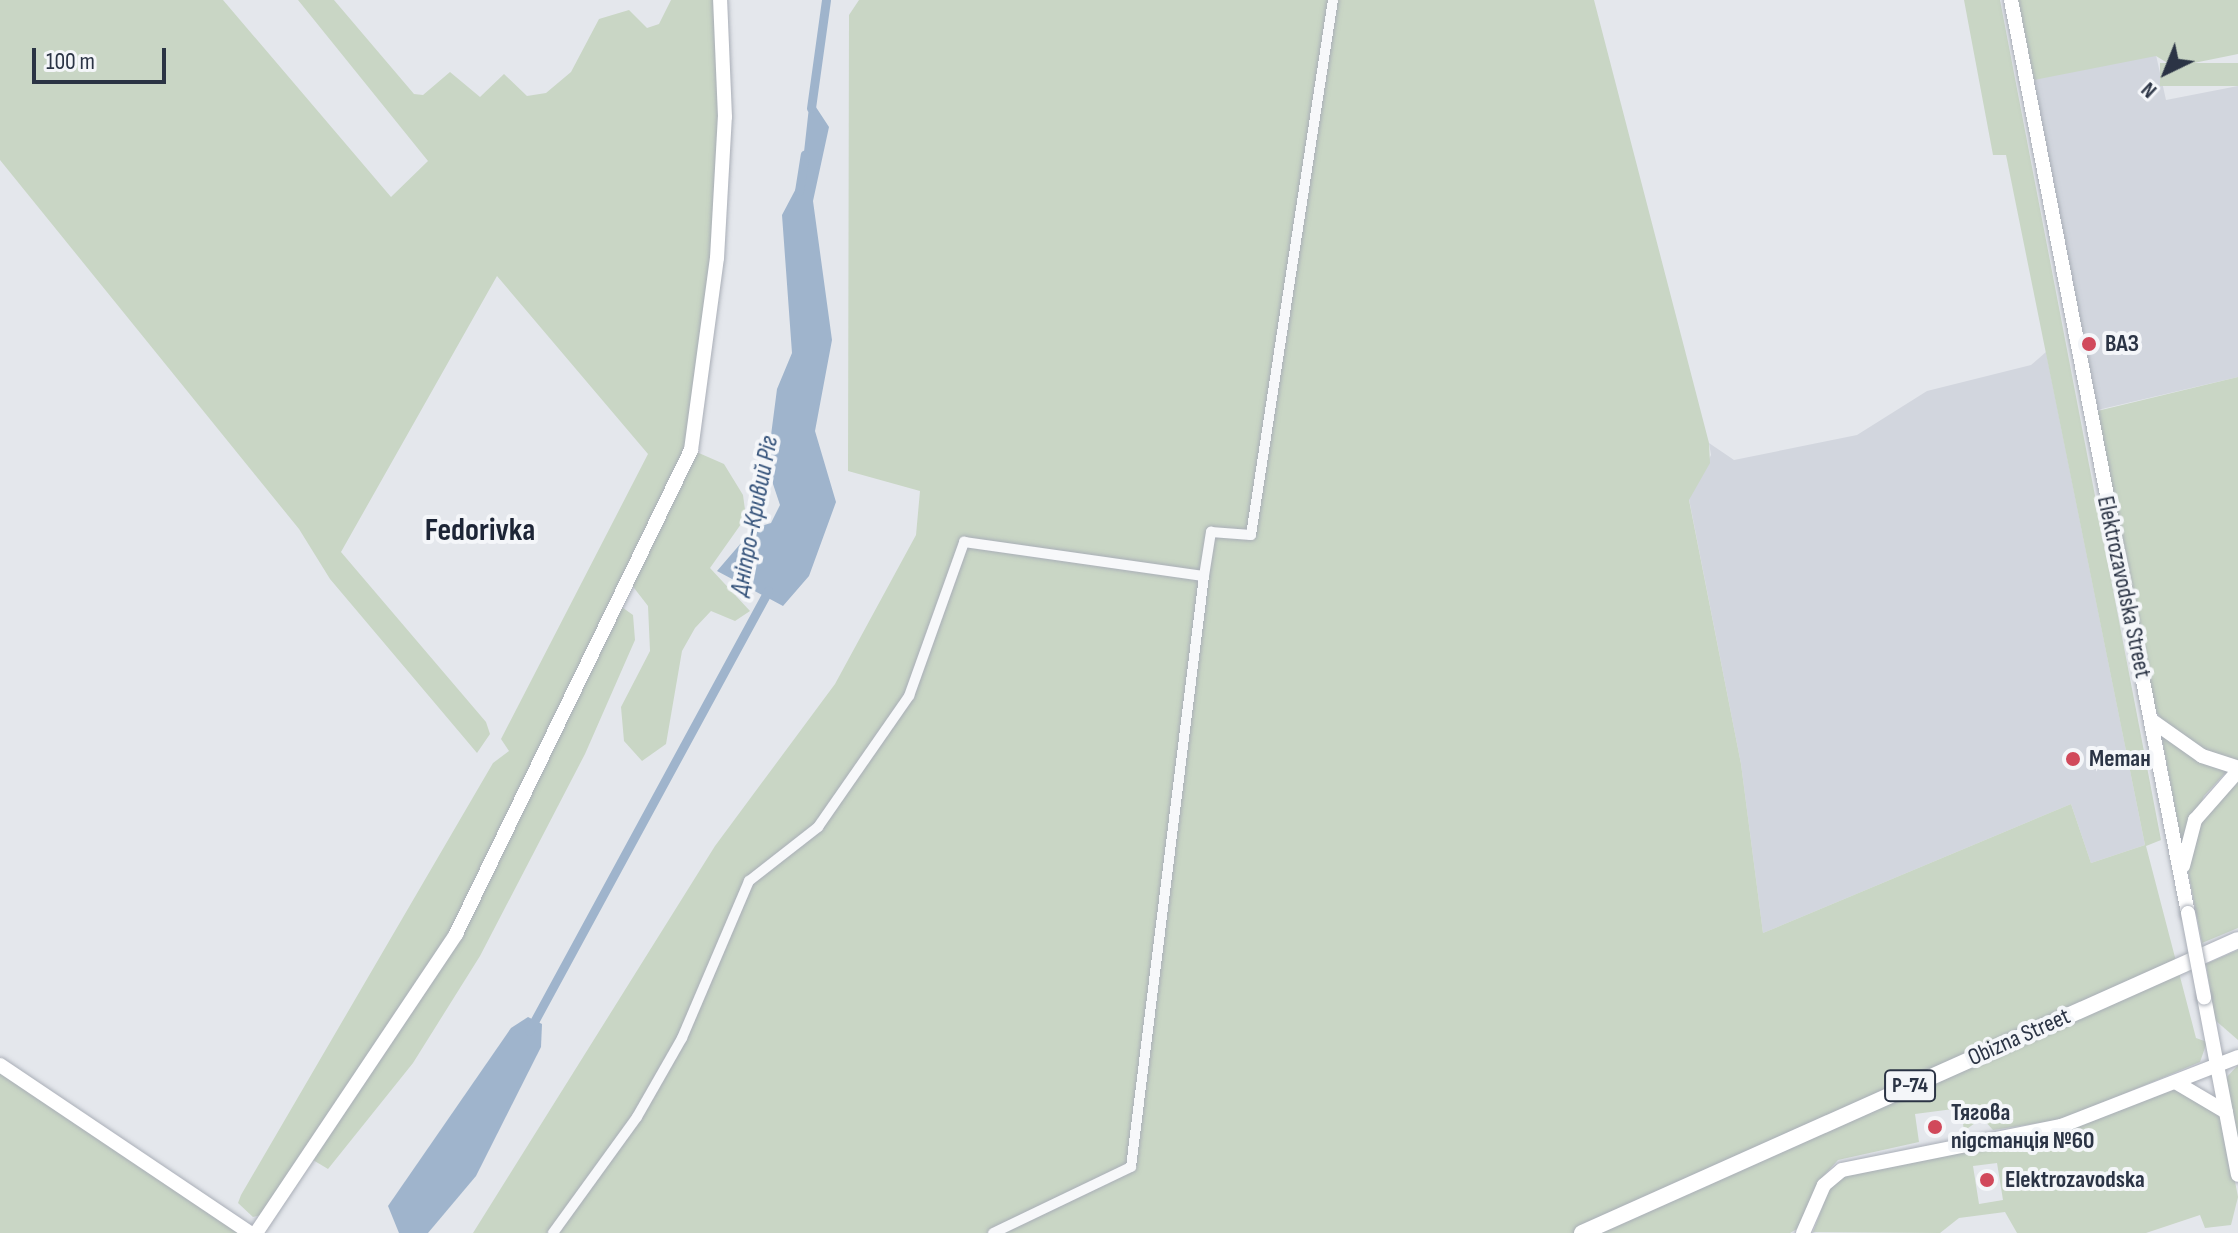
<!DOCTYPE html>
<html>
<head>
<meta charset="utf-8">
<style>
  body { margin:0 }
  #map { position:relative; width:2238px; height:1233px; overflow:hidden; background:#e4e7ec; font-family:"Sofia Sans Condensed",sans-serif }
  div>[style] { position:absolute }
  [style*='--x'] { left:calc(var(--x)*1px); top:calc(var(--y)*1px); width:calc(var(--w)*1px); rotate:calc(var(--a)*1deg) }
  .built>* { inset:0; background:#d2d6de }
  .green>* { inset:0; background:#c9d6c5; transform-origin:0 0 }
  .water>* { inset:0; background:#9fb4cc }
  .canal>* { height:9px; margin:-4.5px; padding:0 4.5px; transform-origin:4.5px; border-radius:4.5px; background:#9fb4cc }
  .roads { filter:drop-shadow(0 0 2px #a9aeb7) drop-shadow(0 0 2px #a9aeb7) }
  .street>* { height:10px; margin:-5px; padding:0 5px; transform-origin:5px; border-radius:5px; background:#f7f8fa }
  .secondary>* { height:14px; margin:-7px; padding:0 7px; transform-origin:7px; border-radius:7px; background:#fff }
  .primary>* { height:16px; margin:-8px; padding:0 8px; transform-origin:8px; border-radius:8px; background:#fff }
  .bridges { filter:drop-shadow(0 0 2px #a9aeb7) drop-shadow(0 0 2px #a9aeb7) }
  .secondary-bridge>* { height:14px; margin:-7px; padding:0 7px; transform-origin:7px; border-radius:7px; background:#fff }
  .dots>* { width:22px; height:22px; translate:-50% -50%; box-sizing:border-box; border:4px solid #f4f6f9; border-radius:50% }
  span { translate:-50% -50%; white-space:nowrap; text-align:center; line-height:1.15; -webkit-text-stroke:8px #f4f6f9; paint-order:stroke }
  .shield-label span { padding:2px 6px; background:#f4f6f9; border:2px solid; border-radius:6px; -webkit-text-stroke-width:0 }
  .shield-label { font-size:22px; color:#2b3445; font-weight:700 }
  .poi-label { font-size:24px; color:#2b3445; font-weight:700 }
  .left { translate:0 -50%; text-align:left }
  .street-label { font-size:24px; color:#2b3445 }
  .water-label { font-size:26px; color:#34527a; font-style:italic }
  .district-label { font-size:32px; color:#1d2536; font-weight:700 }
  .north { position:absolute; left:2126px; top:32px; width:80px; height:80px; -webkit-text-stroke:6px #f4f6f9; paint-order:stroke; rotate:223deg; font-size:22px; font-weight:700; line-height:32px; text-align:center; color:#2b3445 }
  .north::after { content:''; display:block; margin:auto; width:28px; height:36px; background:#2b3445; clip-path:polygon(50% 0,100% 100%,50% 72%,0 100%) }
  .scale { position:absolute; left:32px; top:48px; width:134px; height:36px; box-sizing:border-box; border:4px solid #2b3445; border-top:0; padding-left:10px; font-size:24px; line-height:28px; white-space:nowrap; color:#2b3445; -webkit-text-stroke:6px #f4f6f9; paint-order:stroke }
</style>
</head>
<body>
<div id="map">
  <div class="built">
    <div style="clip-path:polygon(2156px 55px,2166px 100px,2238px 86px,2238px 377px,2089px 412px,2026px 81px)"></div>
    <div style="clip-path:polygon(2046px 352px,2145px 845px,2091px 863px,2071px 804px,1763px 933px,1741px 764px,1689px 499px,1711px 455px,1709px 443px,1734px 460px,1857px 435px,1927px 391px,2031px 365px)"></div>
  </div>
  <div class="green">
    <div style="clip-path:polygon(0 0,223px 0,391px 197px,428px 161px,298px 0,334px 0,414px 94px,423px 95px,450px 72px,480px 97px,504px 74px,527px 96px,546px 93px,571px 72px,599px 19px,629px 10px,647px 28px,659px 24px,671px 0,720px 0,725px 117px,692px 450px,724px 464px,743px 495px,746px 517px,710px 568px,750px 611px,735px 621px,711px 611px,695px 628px,682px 651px,666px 744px,642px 761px,624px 741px,621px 707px,650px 651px,648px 606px,631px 584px,619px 605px,633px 615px,635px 640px,585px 754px,480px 956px,413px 1063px,328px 1169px,308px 1157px,270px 1213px,253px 1217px,238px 1203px,241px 1195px,493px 763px,509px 751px,501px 739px,648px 454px,497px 276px,341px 552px,486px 722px,490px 734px,477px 753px,330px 579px,299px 529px,0 160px)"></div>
    <div style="clip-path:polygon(859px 0,1594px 0,1709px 443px,1710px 463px,1689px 500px,1741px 764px,1763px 933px,2071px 804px,2091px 863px,2145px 845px,2006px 155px,1993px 155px,1964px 0,2000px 0,2161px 840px,2146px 846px,2196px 1038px,2207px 1042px,2200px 1062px,2064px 1119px,1993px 1130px,1982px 1118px,1964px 1131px,1961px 1108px,1915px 1114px,1919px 1142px,1838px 1160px,1818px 1182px,1802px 1226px,1790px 1233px,473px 1233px,715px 846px,835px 684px,916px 535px,920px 491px,848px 471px,849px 15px)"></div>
    <div style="clip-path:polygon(2018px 0,2238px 0,2238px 54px,2174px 67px,2156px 56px,2034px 80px)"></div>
    <div style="left:2238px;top:63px;width:23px;height:78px;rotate:90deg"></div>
    <div style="clip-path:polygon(2238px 377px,2238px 762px,2204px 753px,2166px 728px,2155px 709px,2089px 413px)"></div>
    <div style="clip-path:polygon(2161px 733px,2228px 770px,2204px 796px,2182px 845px)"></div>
    <div style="clip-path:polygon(2238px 779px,2238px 928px,2202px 943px,2188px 871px,2192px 848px,2201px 822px)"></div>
    <div style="clip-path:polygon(2238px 950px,2238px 1040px,2215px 1020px,2206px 964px)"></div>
    <div style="clip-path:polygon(0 1065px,250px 1233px,0 1233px)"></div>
    <div style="clip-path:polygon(2238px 1065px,2238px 1142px,2226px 1078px)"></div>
    <div style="clip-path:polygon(evenodd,2174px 1089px,2222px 1114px,2238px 1197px,2231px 1225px,2205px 1228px,2200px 1215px,2146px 1233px,2017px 1233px,2005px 1212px,1959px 1218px,1940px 1233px,1813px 1232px,1830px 1187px,1846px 1173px,2022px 1140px,2174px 1089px,1997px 1163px,2003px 1200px,1979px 1204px,1973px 1166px,1997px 1163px)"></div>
  </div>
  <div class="water">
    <div style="clip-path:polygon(810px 98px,829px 127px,813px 201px,832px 340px,815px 431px,836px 502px,809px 576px,783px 606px,717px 571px,754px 528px,771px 523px,780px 505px,767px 466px,777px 389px,792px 353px,782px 215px,801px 179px)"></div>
    <div style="clip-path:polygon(528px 1017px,542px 1024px,541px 1047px,476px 1176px,428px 1233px,399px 1233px,388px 1206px,511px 1028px)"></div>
  </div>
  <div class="canal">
    <div style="--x:811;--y:108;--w:109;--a:-82.1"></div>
    <div style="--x:799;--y:191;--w:37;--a:-81"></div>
    <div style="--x:529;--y:1031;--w:501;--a:-61.49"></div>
  </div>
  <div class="roads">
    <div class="street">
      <div style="--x:1204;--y:576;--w:45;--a:-81"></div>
      <div style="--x:1211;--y:532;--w:40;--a:4.3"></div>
      <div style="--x:1251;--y:535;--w:541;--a:-81.29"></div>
      <div style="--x:553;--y:1233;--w:143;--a:-54.1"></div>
      <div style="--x:637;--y:1117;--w:91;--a:-60.3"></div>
      <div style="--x:682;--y:1038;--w:171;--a:-66.9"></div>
      <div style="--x:749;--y:881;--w:88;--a:-38"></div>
      <div style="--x:818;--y:827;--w:160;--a:-55.2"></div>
      <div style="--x:909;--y:696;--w:164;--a:-70.3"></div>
      <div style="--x:964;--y:542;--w:242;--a:8.1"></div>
      <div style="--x:1204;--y:576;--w:595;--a:97.04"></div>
      <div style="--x:1131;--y:1167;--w:153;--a:154.4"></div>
    </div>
    <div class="secondary">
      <div style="--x:2011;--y:0;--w:930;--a:79.03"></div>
      <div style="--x:2151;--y:720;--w:62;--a:35.2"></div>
      <div style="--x:2202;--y:756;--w:38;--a:18"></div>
      <div style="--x:2183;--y:866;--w:48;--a:-75.4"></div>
      <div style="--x:2195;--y:820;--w:65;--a:-48.7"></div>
      <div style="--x:2204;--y:997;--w:181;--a:79.2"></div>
      <div style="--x:0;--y:1065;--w:301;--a:33.9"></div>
      <div style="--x:2177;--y:1083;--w:57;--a:30.6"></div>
      <div style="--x:256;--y:1233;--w:360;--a:-56.2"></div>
      <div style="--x:456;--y:934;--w:538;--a:-64.1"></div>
      <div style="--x:691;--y:450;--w:194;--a:-82.3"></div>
      <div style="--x:717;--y:258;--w:141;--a:-86.8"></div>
      <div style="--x:725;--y:117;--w:117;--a:-92.4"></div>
      <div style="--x:1803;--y:1233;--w:52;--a:-66.4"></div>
      <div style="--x:1824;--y:1185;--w:23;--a:-40"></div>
      <div style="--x:1842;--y:1170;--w:223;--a:-11.4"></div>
      <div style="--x:2061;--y:1126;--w:190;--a:-21.3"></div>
    </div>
    <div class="primary">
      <div style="--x:1582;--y:1233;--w:718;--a:-24.07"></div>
    </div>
  </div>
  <div class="bridges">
    <div class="secondary-bridge">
      <div style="--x:2188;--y:913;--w:86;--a:79.2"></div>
    </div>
  </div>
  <div class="dots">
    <div style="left:2089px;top:344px;background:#d1495b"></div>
    <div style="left:2073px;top:759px;background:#d1495b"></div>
    <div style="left:1935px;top:1127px;background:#d1495b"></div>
    <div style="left:1987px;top:1180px;background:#d1495b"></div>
  </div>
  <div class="shield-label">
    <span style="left:1910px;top:1086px">Р-74</span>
  </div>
  <div class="poi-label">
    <span class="left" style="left:2105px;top:344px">ВАЗ</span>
    <span class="left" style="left:2089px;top:759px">Метан</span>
    <span class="left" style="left:1951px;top:1127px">Тягова<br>підстанція №60</span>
    <span class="left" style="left:2005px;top:1180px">Elektrozavodska</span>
  </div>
  <div class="street-label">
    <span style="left:2124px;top:587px;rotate:78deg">Elektrozavodska Street</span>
    <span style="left:2019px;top:1037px;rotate:-24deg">Obizna Street</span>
  </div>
  <div class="water-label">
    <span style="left:755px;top:516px;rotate:-79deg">Дніпро-Кривий Ріг</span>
  </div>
  <div class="district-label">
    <span style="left:480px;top:531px">Fedorivka</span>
  </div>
  <div class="north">N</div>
  <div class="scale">100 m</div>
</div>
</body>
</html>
